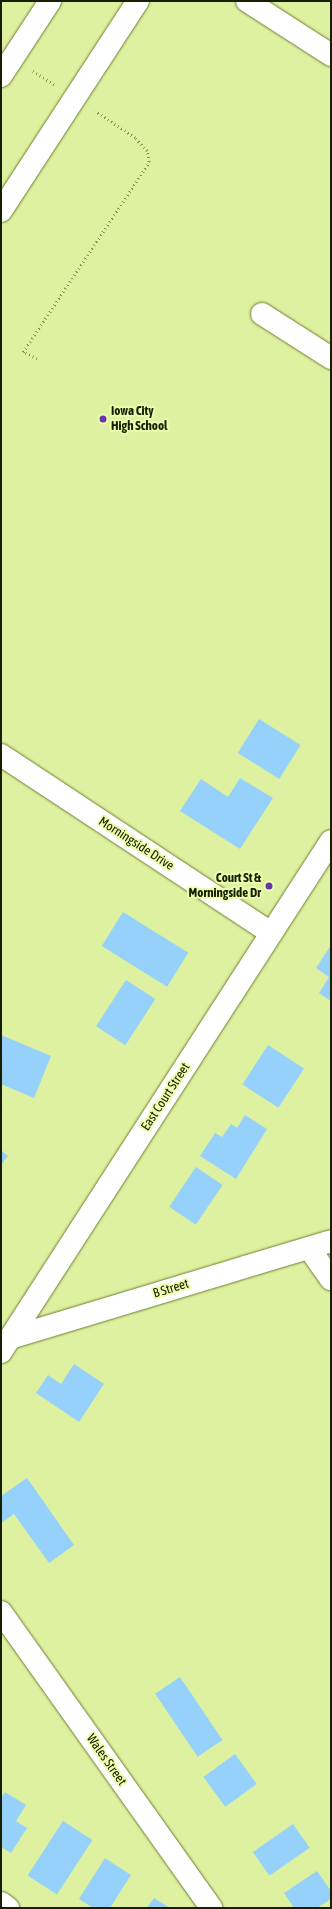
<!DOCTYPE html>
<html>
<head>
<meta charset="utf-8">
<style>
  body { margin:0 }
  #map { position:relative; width:332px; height:1909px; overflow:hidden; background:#ddf1a0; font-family:"Asap Condensed",sans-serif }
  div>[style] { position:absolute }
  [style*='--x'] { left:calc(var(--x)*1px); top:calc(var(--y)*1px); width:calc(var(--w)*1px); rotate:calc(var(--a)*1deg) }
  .building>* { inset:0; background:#96d1fb; transform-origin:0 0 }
  .path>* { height:2.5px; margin-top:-1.25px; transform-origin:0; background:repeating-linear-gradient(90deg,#859358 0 1px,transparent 0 4px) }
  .roads { filter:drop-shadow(0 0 1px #6e7e2f) drop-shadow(0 0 1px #6e7e2f) }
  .minor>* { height:22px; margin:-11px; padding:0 11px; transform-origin:11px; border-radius:11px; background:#fff }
  .dots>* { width:11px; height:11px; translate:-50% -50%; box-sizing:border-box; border:2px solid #eafead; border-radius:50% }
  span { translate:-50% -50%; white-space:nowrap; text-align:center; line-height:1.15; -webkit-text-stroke:4px #eafead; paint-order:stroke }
  .poi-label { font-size:13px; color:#181e00; font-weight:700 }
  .left { translate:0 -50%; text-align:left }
  .right { translate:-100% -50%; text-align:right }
  .street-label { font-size:13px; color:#181e00 }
  .frame { position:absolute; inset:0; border:2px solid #181e00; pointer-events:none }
</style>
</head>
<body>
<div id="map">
  <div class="building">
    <div style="left:259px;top:719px;width:49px;height:40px;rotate:32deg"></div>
    <div style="clip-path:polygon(240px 778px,273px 798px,240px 849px,180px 811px,201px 779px,228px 797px)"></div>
    <div style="left:123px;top:912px;width:77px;height:40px;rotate:32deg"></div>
    <div style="clip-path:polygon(331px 945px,331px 1001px,319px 993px,329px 977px,316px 968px)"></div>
    <div style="left:126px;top:980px;width:35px;height:55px;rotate:33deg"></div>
    <div style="clip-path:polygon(1px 1035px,51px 1056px,34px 1098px,1px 1084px)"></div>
    <div style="left:268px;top:1045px;width:43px;height:47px;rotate:33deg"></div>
    <div style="clip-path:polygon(245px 1115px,267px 1129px,236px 1179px,200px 1156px,215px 1133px,222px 1137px,231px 1124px,237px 1128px)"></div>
    <div style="clip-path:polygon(1px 1150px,8px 1156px,1px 1165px)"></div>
    <div style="left:196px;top:1167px;width:32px;height:48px;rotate:34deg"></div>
    <div style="clip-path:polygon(74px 1364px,104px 1384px,79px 1422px,36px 1393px,48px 1375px,61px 1384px)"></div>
    <div style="clip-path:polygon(27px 1478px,74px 1545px,49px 1563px,14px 1514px,1px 1523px,1px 1496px)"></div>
    <div style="left:180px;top:1677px;width:76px;height:30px;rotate:56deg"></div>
    <div style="left:235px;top:1754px;width:37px;height:39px;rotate:54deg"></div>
    <div style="clip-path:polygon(5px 1792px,26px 1805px,16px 1821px,27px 1828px,11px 1853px,1px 1847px,1px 1798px)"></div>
    <div style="left:63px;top:1821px;width:35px;height:65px;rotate:33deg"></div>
    <div style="left:293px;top:1824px;width:29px;height:49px;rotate:55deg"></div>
    <div style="clip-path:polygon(105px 1858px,131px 1875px,110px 1908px,93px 1908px,79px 1899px)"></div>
    <div style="clip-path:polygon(317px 1871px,331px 1891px,331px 1899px,317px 1908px,294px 1908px,284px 1893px)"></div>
    <div style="clip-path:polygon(154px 1898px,170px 1908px,147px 1908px)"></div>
  </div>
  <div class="path">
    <div style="--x:33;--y:71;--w:25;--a:32"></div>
    <div style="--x:37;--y:359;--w:16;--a:-153"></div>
    <div style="--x:23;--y:352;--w:228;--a:-56.4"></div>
    <div style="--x:149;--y:162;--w:11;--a:-100"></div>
    <div style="--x:147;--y:151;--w:18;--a:-133"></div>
    <div style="--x:135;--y:138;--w:48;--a:-146"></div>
  </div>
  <div class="roads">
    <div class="minor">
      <div style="--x:247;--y:1;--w:100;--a:32.7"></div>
      <div style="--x:1;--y:76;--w:90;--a:-56.8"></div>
      <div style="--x:1;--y:211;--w:251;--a:-56.9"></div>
      <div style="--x:262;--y:314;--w:82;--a:32.5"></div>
      <div style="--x:1;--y:755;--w:323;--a:33.4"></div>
      <div style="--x:309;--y:1248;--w:38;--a:55"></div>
      <div style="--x:10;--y:1338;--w:335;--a:-16.8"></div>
      <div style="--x:1;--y:1352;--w:608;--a:-57.15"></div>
      <div style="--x:1;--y:1612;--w:363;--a:54.6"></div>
      <div style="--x:1;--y:1903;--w:9;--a:36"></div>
    </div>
  </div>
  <div class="dots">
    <div style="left:103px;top:419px;background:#6a35ab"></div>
    <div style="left:269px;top:886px;background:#6a35ab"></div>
  </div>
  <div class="poi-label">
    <span class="left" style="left:111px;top:419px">Iowa City<br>High School</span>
    <span class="right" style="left:261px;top:886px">Court St &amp;<br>Morningside Dr</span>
  </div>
  <div class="street-label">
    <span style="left:136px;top:844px;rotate:33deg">Morningside Drive</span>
    <span style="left:166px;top:1097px;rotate:-57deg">East Court Street</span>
    <span style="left:171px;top:1289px;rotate:-17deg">B Street</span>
    <span style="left:106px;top:1760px;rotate:55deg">Wales Street</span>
  </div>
  <div class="frame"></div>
</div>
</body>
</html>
